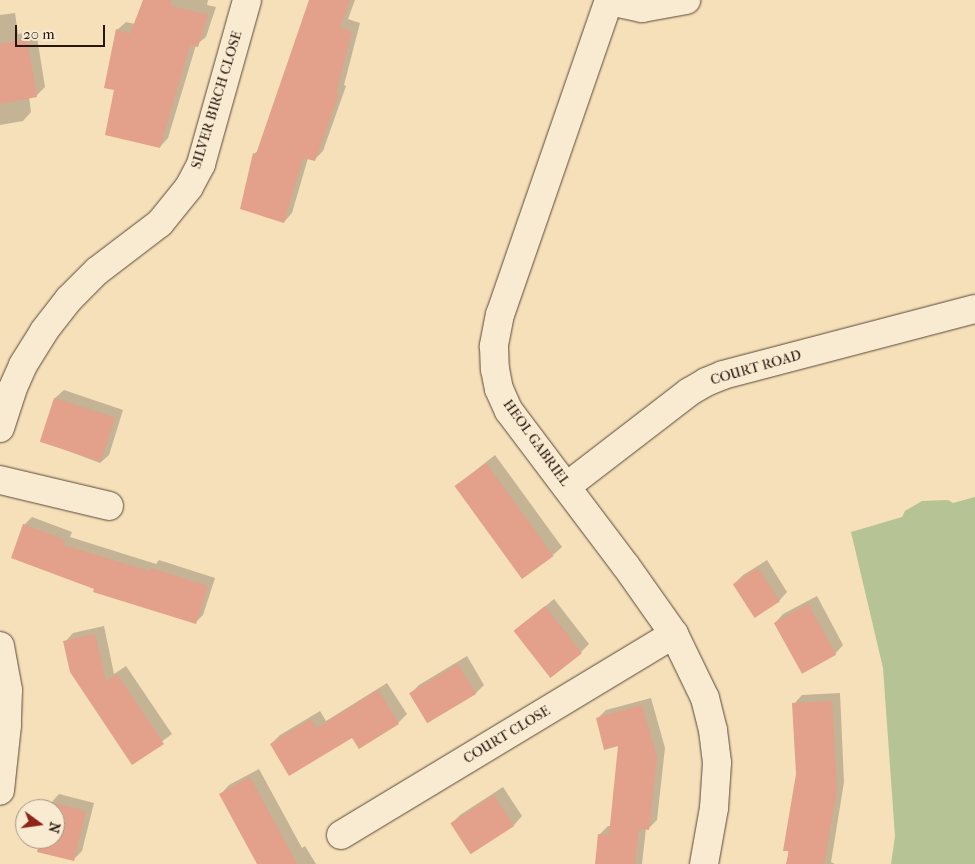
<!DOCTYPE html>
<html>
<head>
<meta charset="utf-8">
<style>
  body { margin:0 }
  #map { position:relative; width:975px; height:864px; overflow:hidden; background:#f5e0b9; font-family:"IM FELL French Canon",serif }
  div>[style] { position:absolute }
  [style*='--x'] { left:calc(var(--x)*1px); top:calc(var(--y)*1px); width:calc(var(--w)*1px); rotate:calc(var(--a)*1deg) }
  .green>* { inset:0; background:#b6c394 }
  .shadow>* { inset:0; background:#0003 }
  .building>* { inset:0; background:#e3a08b; transform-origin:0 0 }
  .roads { filter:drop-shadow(0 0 1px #5b4838) drop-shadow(0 0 1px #5b4838) }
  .minor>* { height:28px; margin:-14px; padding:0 14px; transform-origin:14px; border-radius:14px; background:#f8ebd2 }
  span { translate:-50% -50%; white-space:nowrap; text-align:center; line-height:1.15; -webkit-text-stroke:4px #f8ebd2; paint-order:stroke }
  .street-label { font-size:14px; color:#28160d }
  .north { position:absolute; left:15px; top:799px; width:50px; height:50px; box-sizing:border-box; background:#f8ebd2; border:1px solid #a59683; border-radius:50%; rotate:104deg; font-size:14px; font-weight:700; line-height:20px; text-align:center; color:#28160d }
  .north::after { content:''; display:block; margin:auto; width:18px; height:22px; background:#8f2418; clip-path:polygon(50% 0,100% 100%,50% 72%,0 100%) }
  .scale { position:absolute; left:15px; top:25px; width:90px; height:22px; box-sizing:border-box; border:2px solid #28160d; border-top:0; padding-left:6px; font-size:15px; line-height:18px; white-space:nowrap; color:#28160d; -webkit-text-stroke:4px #f8ebd2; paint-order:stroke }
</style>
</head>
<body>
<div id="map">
  <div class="green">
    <div style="clip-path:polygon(975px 497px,975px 864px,891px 864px,895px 836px,883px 668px,851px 532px,902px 517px,905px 511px,922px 501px,948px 500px,953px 503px)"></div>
  </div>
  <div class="shadow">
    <div style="clip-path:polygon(145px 0,208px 0,207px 5px,216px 7px,206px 37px,196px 45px,168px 138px,160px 147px,115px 89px,117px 30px,126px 22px,135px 24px)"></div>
    <div style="clip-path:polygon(310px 0,355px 0,348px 19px,360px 23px,344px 85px,346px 86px,323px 151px,314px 160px,308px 158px,292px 213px,284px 222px,254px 154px,259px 150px)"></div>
    <div style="clip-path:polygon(15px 13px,18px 34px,36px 31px,45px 87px,36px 96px,29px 97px,31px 112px,23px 121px,0 125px,0 15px)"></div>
    <div style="clip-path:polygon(64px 390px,123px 410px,109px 455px,100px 463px,44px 442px,55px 398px)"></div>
    <div style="clip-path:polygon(495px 455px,562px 547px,553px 555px,456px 486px)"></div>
    <div style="clip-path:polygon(32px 517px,72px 532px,70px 537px,156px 564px,159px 560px,215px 578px,203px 615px,195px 623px,95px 588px,24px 525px)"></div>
    <div style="clip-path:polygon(767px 560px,787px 592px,779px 601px,734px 584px,743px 575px)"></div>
    <div style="clip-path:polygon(817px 596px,843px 645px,835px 654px,775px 623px,783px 614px)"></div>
    <div style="clip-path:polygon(554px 599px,589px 644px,581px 652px,516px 631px)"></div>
    <div style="clip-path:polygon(104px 626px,114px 674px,126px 666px,172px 734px,133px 763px,65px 642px,73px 633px)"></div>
    <div style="clip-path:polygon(467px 656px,484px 685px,476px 693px,428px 722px,411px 693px,419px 685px)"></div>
    <div style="clip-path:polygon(387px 683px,407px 714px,398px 723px,353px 737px,271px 744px,280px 735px,320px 711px,326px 721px)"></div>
    <div style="clip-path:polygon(840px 693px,844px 782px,831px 862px,835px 864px,787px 864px,797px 774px,794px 704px,802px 695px)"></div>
    <div style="clip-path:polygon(651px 698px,665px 748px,657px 820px,649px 828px,646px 828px,642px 864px,596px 864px,600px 834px,608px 826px,611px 826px,620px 744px,597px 719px,606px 710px)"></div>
    <div style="clip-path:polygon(259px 769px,302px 848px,305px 846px,316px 864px,258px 864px,221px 794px,229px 785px)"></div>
    <div style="clip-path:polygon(503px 787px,522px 816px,514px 825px,471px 852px,452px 823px,460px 815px)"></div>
    <div style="clip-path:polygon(59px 794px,94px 803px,82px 851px,73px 860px,42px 839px,55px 839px,55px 809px,49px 809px,51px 803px)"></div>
  </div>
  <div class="building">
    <div style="clip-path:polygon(143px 0,171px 0,171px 6px,208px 15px,198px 47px,190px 45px,160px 148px,105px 135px,114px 90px,104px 88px,116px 29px,130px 34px)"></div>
    <div style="clip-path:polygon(309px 0,350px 0,340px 27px,352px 32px,336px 93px,339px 94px,315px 161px,303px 158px,284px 223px,240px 209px,253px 153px,256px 154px)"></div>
    <div style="clip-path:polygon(27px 39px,37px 97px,0 104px,0 44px)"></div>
    <div style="left:54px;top:398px;width:64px;height:46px;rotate:18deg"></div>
    <div style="left:486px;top:463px;width:115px;height:39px;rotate:54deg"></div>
    <div style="clip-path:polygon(23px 524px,65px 540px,63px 545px,149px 571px,151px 568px,208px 586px,196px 624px,93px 592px,94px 589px,11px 558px)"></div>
    <div style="left:758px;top:568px;width:40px;height:30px;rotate:57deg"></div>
    <div style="left:808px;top:604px;width:58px;height:39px;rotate:61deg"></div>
    <div style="left:545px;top:606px;width:60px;height:40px;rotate:52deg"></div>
    <div style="clip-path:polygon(95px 634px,106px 681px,117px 674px,164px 744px,132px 765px,70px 672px,63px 641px)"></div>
    <div style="left:458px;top:664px;width:35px;height:57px;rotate:59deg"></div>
    <div style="clip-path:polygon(378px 690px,399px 724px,359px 749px,352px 738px,289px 776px,270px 744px,311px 719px,317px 728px)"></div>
    <div style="clip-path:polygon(832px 701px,837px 789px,824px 864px,786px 864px,789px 851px,783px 851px,796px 774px,792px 703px)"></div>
    <div style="clip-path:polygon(642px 705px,657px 757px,649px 830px,639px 829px,635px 864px,595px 864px,598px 834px,609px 835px,618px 746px,604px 750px,596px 718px)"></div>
    <div style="clip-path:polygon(250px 777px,297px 864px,257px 864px,219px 794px)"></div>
    <div style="left:494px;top:795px;width:37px;height:52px;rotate:57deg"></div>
    <div style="clip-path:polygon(49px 802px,86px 811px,74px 861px,37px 852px,40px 839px,55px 839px,55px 809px,48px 809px)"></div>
  </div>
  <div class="roads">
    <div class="minor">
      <div style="--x:609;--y:0;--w:332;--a:109.1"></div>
      <div style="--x:500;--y:314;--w:33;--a:101"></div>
      <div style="--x:494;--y:346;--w:23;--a:88"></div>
      <div style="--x:495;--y:369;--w:20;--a:79"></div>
      <div style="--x:499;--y:389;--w:24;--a:66"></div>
      <div style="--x:509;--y:411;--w:194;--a:53"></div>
      <div style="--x:626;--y:566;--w:83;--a:54.8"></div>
      <div style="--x:674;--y:634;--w:71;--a:64.2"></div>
      <div style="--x:705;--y:698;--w:33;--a:76"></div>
      <div style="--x:713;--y:730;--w:33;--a:83"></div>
      <div style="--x:717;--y:763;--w:45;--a:93.8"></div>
      <div style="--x:714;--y:808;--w:57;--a:100.1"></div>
      <div style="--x:609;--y:1;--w:34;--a:12"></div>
      <div style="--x:642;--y:8;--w:45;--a:-10.3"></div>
      <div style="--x:0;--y:428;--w:40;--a:-72"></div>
      <div style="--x:12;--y:390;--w:27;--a:-66"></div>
      <div style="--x:23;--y:365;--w:40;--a:-58"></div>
      <div style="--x:44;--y:331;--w:41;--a:-52"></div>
      <div style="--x:69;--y:299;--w:40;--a:-45"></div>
      <div style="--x:97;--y:271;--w:79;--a:-37.3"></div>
      <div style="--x:160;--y:223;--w:46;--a:-51.1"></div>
      <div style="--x:189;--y:187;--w:26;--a:-62"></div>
      <div style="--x:201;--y:164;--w:170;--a:-74.3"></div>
      <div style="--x:0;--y:480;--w:112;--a:13.4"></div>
      <div style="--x:567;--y:486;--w:154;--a:-37.6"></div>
      <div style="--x:689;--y:392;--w:20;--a:-30"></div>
      <div style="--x:706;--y:382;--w:18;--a:-22"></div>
      <div style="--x:723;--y:375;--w:260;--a:-14.7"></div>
      <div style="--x:0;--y:646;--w:45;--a:79.7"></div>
      <div style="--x:8;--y:690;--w:35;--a:92"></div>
      <div style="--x:7;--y:725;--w:66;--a:96.1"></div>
      <div style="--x:341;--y:835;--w:389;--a:-31.1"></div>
    </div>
  </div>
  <div class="street-label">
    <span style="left:217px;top:100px;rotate:-73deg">SILVER BIRCH CLOSE</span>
    <span style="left:756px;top:368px;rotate:-16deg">COURT ROAD</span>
    <span style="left:536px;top:443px;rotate:54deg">HEOL GABRIEL</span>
    <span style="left:507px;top:735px;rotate:-31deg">COURT CLOSE</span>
  </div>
  <div class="north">N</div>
  <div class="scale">20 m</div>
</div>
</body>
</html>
